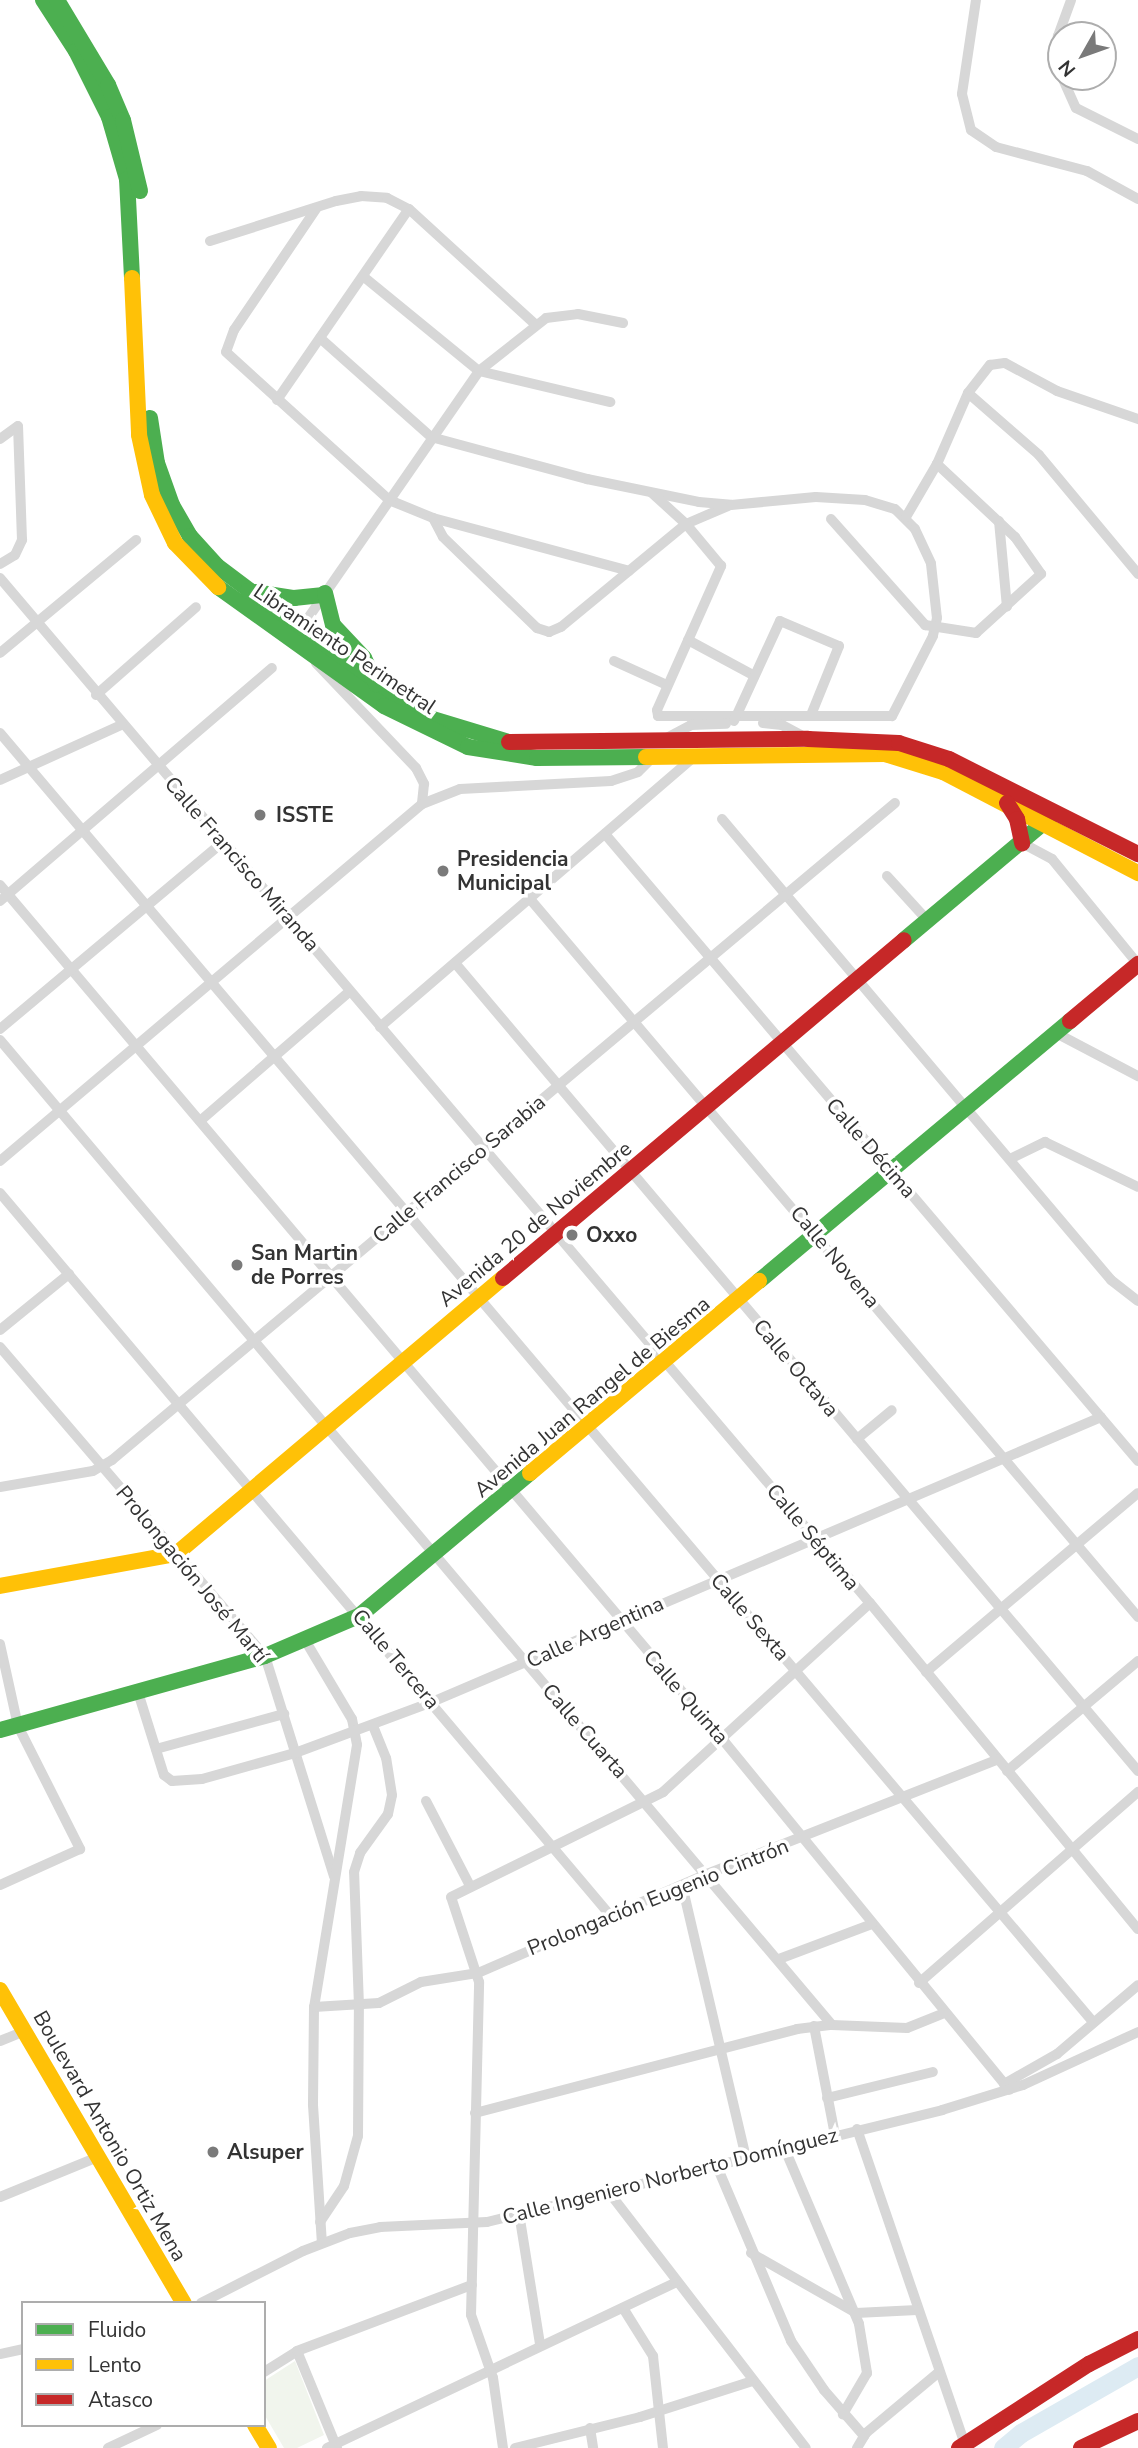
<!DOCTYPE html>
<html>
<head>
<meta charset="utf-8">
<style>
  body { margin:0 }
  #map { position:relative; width:1138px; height:2448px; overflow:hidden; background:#fff; font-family:"Nunito Sans",sans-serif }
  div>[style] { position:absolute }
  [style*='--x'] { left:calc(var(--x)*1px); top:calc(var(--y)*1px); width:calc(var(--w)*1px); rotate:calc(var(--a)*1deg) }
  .green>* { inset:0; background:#f1f5ed }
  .river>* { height:19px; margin:-9.5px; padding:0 9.5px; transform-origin:9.5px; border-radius:9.5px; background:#ddebf3 }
  .street>* { height:10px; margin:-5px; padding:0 5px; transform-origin:5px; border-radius:5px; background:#d7d7d7 }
  .fast>* { height:16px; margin:-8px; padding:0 8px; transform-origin:8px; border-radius:8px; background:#4caf50 }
  .slow>* { height:16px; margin:-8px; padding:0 8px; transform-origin:8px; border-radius:8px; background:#ffc107 }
  .jam>* { height:16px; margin:-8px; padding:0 8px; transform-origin:8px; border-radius:8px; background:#c62828 }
  .dots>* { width:19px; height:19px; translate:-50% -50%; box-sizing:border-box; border:4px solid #fff; border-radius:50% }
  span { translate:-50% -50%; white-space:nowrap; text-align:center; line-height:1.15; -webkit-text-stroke:7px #fff; paint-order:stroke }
  .street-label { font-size:21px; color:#333 }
  .poi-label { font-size:21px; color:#333; font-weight:700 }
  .left { translate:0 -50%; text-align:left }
  .legend { position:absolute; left:21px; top:2301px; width:245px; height:126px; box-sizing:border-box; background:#fff; border:2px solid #adadad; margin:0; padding:9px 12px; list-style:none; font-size:21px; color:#333 }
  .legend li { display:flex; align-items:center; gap:14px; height:35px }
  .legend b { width:35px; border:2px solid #adadad }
  .north { position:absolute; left:1047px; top:21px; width:70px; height:70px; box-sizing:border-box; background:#fff; border:2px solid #adadad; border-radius:50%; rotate:230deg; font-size:19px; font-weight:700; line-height:28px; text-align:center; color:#333 }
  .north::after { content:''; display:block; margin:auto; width:24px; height:32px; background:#7a7a7a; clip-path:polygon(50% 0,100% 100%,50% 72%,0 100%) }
</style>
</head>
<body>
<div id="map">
  <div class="green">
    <div style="clip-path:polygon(295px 2361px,324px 2435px,297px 2448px,284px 2448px,264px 2414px,264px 2381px)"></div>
  </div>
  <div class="river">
    <div style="--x:1003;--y:2448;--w:23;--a:-40"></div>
    <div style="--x:1021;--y:2433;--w:135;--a:-29.8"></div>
  </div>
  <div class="street">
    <div style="--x:976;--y:0;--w:95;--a:98.5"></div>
    <div style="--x:962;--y:94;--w:37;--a:76"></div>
    <div style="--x:971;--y:130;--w:30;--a:34"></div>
    <div style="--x:996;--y:147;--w:94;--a:14.8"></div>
    <div style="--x:1087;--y:171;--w:58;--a:28.8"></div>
    <div style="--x:1061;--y:74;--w:38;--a:-95"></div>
    <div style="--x:1058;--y:36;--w:38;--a:-70"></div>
    <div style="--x:1062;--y:77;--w:34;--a:66"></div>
    <div style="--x:1076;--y:108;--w:69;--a:26.6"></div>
    <div style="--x:316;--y:209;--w:146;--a:124.1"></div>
    <div style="--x:234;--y:330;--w:23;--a:110"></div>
    <div style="--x:226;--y:352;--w:220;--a:42.2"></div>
    <div style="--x:389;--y:500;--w:48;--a:22.2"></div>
    <div style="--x:433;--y:518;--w:21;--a:62"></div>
    <div style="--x:443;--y:537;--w:131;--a:44.1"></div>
    <div style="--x:537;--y:628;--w:13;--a:18"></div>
    <div style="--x:549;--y:632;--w:13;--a:-23"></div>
    <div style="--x:561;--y:627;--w:162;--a:-39.5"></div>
    <div style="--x:686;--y:524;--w:46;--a:-23.2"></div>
    <div style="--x:210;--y:241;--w:132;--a:-17.6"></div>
    <div style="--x:336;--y:201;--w:25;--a:-11"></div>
    <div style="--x:361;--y:196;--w:26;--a:4"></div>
    <div style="--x:387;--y:198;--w:25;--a:27"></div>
    <div style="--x:409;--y:209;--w:169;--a:42.4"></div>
    <div style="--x:364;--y:277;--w:149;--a:39.3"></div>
    <div style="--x:479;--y:371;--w:135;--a:13.3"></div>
    <div style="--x:320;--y:338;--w:149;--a:41.7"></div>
    <div style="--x:431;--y:437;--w:162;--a:15.1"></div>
    <div style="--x:587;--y:479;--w:114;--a:11.6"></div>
    <div style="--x:699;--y:502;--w:32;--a:5"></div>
    <div style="--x:731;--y:505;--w:85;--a:-5.4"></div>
    <div style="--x:816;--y:497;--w:49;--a:3.5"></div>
    <div style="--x:865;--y:500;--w:31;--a:17"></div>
    <div style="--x:895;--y:509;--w:28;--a:45"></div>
    <div style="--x:915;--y:529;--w:38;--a:65"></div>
    <div style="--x:931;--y:564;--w:54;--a:83.7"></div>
    <div style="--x:937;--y:618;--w:18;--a:103"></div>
    <div style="--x:933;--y:636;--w:90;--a:117.1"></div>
    <div style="--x:892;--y:716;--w:234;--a:180"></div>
    <div style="--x:658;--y:716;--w:6;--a:-99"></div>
    <div style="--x:657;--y:710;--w:158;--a:-66"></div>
    <div style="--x:721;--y:566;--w:55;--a:-129.8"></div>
    <div style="--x:686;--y:524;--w:46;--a:-137.6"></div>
    <div style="--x:968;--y:393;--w:94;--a:41.1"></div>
    <div style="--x:1039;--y:455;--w:155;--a:50.2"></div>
    <div style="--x:277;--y:400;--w:232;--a:-55.4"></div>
    <div style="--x:0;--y:439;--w:22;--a:-36"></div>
    <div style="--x:906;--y:517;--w:61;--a:-59.7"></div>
    <div style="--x:937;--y:464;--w:77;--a:-66.4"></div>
    <div style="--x:968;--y:393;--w:36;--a:-52"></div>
    <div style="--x:990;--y:365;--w:15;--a:-8"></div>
    <div style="--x:1005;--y:363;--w:59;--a:28.3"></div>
    <div style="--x:1057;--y:391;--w:86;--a:19.1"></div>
    <div style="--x:433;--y:518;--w:203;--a:15.1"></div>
    <div style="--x:831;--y:519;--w:142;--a:48.4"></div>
    <div style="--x:925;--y:625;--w:52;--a:8.9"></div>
    <div style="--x:976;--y:633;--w:88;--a:-42.2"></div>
    <div style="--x:1041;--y:574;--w:45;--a:-125.1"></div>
    <div style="--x:1015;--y:537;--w:107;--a:-136.9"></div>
    <div style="--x:999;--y:521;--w:86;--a:84.7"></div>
    <div style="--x:0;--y:564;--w:17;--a:-31"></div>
    <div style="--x:15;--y:555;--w:17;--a:-65"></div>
    <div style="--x:22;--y:540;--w:114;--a:-92"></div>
    <div style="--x:0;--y:578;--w:1344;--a:49.68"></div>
    <div style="--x:870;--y:1603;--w:422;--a:50.6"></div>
    <div style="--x:297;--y:634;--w:320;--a:-55.3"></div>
    <div style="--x:479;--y:371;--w:85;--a:-38.3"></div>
    <div style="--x:546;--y:318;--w:32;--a:-7"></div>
    <div style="--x:578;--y:314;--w:46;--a:11.3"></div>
    <div style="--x:688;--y:640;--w:74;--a:28.3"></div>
    <div style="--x:0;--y:653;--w:177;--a:-39.7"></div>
    <div style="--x:614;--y:661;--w:58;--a:24.4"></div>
    <div style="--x:316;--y:663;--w:145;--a:46.4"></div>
    <div style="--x:416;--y:768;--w:18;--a:63"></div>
    <div style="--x:424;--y:784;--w:20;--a:96"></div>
    <div style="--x:96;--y:695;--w:133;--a:-41.3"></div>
    <div style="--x:734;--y:721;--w:110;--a:-65.3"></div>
    <div style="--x:780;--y:621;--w:64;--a:23"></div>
    <div style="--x:839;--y:646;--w:74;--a:112.1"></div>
    <div style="--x:763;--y:723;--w:19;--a:6"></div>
    <div style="--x:782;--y:725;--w:27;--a:28"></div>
    <div style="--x:0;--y:733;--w:1690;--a:49.7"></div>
    <div style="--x:663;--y:740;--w:32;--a:-28"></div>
    <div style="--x:691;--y:725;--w:35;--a:-2"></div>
    <div style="--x:0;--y:780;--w:133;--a:-24.4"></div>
    <div style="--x:722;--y:819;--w:603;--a:49.84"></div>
    <div style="--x:1111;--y:1280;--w:34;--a:38"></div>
    <div style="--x:605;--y:834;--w:823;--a:49.63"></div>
    <div style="--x:1022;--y:843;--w:34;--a:28"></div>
    <div style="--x:1052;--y:859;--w:136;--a:50.7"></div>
    <div style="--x:887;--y:876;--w:62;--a:47.6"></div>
    <div style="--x:0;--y:885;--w:1120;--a:49.78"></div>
    <div style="--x:723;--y:1740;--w:452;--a:50.7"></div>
    <div style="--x:530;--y:899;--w:941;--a:49.74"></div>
    <div style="--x:0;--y:901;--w:358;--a:-40.6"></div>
    <div style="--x:455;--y:963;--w:1058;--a:49.79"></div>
    <div style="--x:380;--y:1027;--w:414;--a:-40.7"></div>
    <div style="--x:0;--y:1029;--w:292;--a:-40"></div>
    <div style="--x:1056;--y:1033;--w:93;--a:27.7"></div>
    <div style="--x:0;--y:1040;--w:1289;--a:49.81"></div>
    <div style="--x:200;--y:1121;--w:198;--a:-40.9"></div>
    <div style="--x:1012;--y:1158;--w:37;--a:-26"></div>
    <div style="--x:1045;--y:1142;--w:103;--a:25.8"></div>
    <div style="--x:0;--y:1161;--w:553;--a:-40.23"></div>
    <div style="--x:422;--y:804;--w:41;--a:-21.5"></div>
    <div style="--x:460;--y:789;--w:151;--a:-3"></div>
    <div style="--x:611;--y:781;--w:28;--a:-18"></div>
    <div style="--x:638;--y:772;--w:25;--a:-45"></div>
    <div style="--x:0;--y:1193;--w:945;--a:49.81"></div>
    <div style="--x:0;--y:1330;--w:89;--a:-39.1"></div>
    <div style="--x:0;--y:1347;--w:407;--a:49.4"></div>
    <div style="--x:265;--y:1656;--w:231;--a:72.6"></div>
    <div style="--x:857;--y:1439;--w:45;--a:-39.6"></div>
    <div style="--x:0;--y:1487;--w:94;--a:-9.8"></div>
    <div style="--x:93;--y:1471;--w:22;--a:-30"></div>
    <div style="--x:112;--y:1460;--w:1022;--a:-40"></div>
    <div style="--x:305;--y:1640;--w:92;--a:59.3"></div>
    <div style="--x:352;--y:1719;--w:26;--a:79"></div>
    <div style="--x:357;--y:1745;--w:266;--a:99.3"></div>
    <div style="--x:314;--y:2007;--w:98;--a:90.6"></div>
    <div style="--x:313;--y:2105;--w:138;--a:86.3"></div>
    <div style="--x:0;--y:1644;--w:84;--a:77.6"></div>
    <div style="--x:18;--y:1726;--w:138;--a:63.2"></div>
    <div style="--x:80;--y:1849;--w:88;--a:155.8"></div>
    <div style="--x:926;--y:1672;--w:277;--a:-40.2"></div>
    <div style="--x:137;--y:1689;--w:90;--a:72.6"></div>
    <div style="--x:164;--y:1775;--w:10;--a:37"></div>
    <div style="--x:172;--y:1781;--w:30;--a:-4"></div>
    <div style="--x:202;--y:1779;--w:97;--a:-15.6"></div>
    <div style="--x:295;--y:1753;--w:146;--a:-20.4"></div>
    <div style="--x:432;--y:1702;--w:727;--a:-23.07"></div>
    <div style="--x:156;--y:1749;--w:133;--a:-15.3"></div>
    <div style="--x:1007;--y:1771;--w:171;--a:-40"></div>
    <div style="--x:426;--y:1801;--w:93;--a:62.6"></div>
    <div style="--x:682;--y:1885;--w:279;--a:76.8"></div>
    <div style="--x:779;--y:1959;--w:99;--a:-20.6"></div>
    <div style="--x:919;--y:1983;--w:291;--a:-41.1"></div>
    <div style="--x:314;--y:2007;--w:65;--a:-3.5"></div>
    <div style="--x:379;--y:2003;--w:47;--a:-26.6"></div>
    <div style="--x:421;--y:1982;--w:58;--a:-9"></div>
    <div style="--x:478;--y:1973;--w:249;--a:-23.4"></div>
    <div style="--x:707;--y:1874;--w:312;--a:-21.5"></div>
    <div style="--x:814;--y:2026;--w:111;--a:79.1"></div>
    <div style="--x:0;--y:2041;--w:27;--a:-22"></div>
    <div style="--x:1004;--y:2084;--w:61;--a:-29.5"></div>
    <div style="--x:1057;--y:2054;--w:106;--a:-40.4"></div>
    <div style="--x:827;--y:2098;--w:109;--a:-13.8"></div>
    <div style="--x:475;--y:2113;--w:333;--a:-14.6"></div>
    <div style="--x:797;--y:2029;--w:35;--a:-7"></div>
    <div style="--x:832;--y:2025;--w:75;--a:2.3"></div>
    <div style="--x:907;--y:2028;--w:40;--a:-22"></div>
    <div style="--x:857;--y:2129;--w:333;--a:71.1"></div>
    <div style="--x:784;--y:2147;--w:192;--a:67"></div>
    <div style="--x:859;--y:2324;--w:50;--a:80.7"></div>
    <div style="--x:867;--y:2373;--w:48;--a:120.3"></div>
    <div style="--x:716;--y:2164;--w:192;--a:67"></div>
    <div style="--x:791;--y:2341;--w:59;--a:56"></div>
    <div style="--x:824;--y:2390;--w:61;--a:49"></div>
    <div style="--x:608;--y:2191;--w:324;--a:52.4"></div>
    <div style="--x:0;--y:2197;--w:106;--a:-22.2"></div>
    <div style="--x:519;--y:2213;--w:133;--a:80.9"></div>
    <div style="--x:320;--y:2222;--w:43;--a:-56.3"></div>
    <div style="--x:344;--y:2186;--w:52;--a:-74.4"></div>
    <div style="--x:358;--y:2136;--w:130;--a:-89.6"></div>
    <div style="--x:359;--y:2006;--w:134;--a:-92.1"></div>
    <div style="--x:354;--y:1872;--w:20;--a:-72"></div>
    <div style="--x:360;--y:1853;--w:48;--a:-54.3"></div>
    <div style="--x:388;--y:1814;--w:19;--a:-78"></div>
    <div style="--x:392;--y:1795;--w:37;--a:-99"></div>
    <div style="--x:386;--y:1758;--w:35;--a:-112"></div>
    <div style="--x:751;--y:2253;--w:121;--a:29.7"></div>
    <div style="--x:856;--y:2313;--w:61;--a:-2.8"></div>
    <div style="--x:201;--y:2303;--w:114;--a:-27"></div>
    <div style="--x:303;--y:2251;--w:50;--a:-21"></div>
    <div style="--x:350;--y:2233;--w:31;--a:-11"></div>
    <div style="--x:380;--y:2227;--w:107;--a:-2.7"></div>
    <div style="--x:487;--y:2222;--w:469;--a:-13.8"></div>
    <div style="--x:942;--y:2110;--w:85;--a:-17.2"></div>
    <div style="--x:1023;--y:2085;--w:127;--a:-24.7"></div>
    <div style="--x:623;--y:2308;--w:57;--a:58"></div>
    <div style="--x:653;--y:2356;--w:93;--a:83.8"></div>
    <div style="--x:297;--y:2351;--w:105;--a:67.6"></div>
    <div style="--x:0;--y:2354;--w:24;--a:-12"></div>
    <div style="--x:264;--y:2372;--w:39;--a:-32"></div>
    <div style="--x:297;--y:2351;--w:187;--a:-20.7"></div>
    <div style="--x:590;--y:2428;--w:20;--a:81"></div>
    <div style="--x:108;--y:2448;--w:54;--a:-25.1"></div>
    <div style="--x:327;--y:2448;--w:386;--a:-25.4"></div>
    <div style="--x:503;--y:2448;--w:71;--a:-98.1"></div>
    <div style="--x:493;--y:2378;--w:67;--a:-109.2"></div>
    <div style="--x:471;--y:2315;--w:333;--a:-88.6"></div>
    <div style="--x:479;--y:1982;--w:89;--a:-108.2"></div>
    <div style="--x:451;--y:1897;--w:237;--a:-26.3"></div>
    <div style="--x:663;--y:1792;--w:280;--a:-42.4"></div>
    <div style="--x:515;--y:2448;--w:129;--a:-13.9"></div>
    <div style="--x:640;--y:2417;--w:119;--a:-17.7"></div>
    <div style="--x:857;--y:2448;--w:17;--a:-59"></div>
    <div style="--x:866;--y:2433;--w:95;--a:-39.9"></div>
  </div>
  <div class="fast">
    <div style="--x:43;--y:0;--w:61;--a:57.1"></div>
    <div style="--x:76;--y:51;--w:74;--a:63.4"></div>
    <div style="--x:109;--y:117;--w:65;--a:73.8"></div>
    <div style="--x:127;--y:179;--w:99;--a:87.1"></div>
    <div style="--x:57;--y:0;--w:99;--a:59"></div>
    <div style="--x:108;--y:85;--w:38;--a:67"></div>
    <div style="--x:123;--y:120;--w:73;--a:76.5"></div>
    <div style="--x:150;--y:418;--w:46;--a:81.2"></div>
    <div style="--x:157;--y:463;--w:45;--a:70.3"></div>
    <div style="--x:172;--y:505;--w:36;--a:60"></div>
    <div style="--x:190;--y:536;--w:40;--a:48"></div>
    <div style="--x:217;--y:566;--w:201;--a:36.9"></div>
    <div style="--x:378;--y:687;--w:57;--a:32"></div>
    <div style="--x:426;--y:717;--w:87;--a:16.8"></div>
    <div style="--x:218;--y:587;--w:204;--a:35.6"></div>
    <div style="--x:384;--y:706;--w:93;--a:26"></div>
    <div style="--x:468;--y:747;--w:70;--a:9.1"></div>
    <div style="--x:537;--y:758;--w:109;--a:-0.5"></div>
    <div style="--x:248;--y:591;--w:47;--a:8.7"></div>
    <div style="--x:294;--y:598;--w:30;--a:-6"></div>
    <div style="--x:325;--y:593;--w:33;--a:76"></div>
    <div style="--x:333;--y:625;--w:45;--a:46.8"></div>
    <div style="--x:364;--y:658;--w:29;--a:65"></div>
    <div style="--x:904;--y:940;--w:193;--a:-40"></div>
    <div style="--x:759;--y:1281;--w:405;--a:-39.9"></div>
    <div style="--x:0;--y:1730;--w:275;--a:-15.6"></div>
    <div style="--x:265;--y:1656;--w:102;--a:-23.1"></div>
    <div style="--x:359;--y:1616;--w:223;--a:-39.9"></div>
  </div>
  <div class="slow">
    <div style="--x:132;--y:278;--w:157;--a:87.4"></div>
    <div style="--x:139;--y:435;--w:61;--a:77.8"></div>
    <div style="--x:152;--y:495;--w:53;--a:64.4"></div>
    <div style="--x:175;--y:543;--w:62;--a:45.7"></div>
    <div style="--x:646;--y:757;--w:239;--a:-0.7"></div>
    <div style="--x:885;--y:754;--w:61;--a:17.2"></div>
    <div style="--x:943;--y:772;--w:220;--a:27.4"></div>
    <div style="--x:530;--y:1473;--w:299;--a:-40"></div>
    <div style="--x:0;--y:1586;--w:179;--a:-10.3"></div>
    <div style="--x:176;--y:1554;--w:428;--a:-40.2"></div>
    <div style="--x:0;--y:1990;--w:363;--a:59.6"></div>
    <div style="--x:255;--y:2425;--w:27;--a:59"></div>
  </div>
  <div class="jam">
    <div style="--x:509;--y:742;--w:299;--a:-0.6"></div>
    <div style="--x:808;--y:739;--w:91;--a:2.5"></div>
    <div style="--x:899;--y:743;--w:52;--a:17.7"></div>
    <div style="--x:949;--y:759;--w:212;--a:26.7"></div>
    <div style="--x:1007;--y:803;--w:19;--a:58"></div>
    <div style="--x:1017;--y:819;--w:25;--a:78"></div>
    <div style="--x:1070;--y:1021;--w:89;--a:-40"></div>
    <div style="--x:503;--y:1278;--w:524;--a:-40.13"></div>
    <div style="--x:959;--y:2448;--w:155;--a:-32.9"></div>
    <div style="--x:1089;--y:2364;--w:55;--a:-27"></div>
    <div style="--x:1081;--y:2448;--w:63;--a:-25.3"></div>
  </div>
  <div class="dots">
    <div style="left:260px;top:815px;background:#7a7a7a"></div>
    <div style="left:443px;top:871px;background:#7a7a7a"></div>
    <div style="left:572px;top:1235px;background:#7a7a7a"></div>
    <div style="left:237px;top:1265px;background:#7a7a7a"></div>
    <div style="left:213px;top:2152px;background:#7a7a7a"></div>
  </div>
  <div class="street-label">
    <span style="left:345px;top:649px;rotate:34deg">Libramiento Perimetral</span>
    <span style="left:242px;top:864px;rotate:49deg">Calle Francisco Miranda</span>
    <span style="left:871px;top:1148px;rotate:49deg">Calle Décima</span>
    <span style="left:459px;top:1169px;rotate:-40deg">Calle Francisco Sarabia</span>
    <span style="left:535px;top:1224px;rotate:-40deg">Avenida 20 de Noviembre</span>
    <span style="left:835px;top:1257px;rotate:50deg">Calle Novena</span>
    <span style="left:796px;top:1368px;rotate:50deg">Calle Octava</span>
    <span style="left:592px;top:1397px;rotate:-40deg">Avenida Juan Rangel de Biesma</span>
    <span style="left:813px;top:1537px;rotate:50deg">Calle Séptima</span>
    <span style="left:192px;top:1574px;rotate:50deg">Prolongación José Martí</span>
    <span style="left:750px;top:1617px;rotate:49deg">Calle Sexta</span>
    <span style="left:595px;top:1632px;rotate:-24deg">Calle Argentina</span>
    <span style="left:396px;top:1659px;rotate:50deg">Calle Tercera</span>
    <span style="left:686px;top:1697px;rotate:49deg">Calle Quinta</span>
    <span style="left:585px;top:1731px;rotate:49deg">Calle Cuarta</span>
    <span style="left:658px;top:1897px;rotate:-22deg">Prolongación Eugenio Cintrón</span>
    <span style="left:110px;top:2136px;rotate:60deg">Boulevard Antonio Ortiz Mena</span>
    <span style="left:670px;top:2176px;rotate:-14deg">Calle Ingeniero Norberto Domínguez</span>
  </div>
  <div class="poi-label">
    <span class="left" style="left:276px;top:815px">ISSTE</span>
    <span class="left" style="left:457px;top:871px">Presidencia<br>Municipal</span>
    <span class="left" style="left:586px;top:1235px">Oxxo</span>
    <span class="left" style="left:251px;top:1265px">San Martin<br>de Porres</span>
    <span class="left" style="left:227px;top:2152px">Alsuper</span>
  </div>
  <ul class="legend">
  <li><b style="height:9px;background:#4caf50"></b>Fluido</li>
  <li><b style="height:9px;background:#ffc107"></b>Lento</li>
  <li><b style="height:9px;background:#c62828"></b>Atasco</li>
  </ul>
  <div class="north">N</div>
</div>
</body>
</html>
